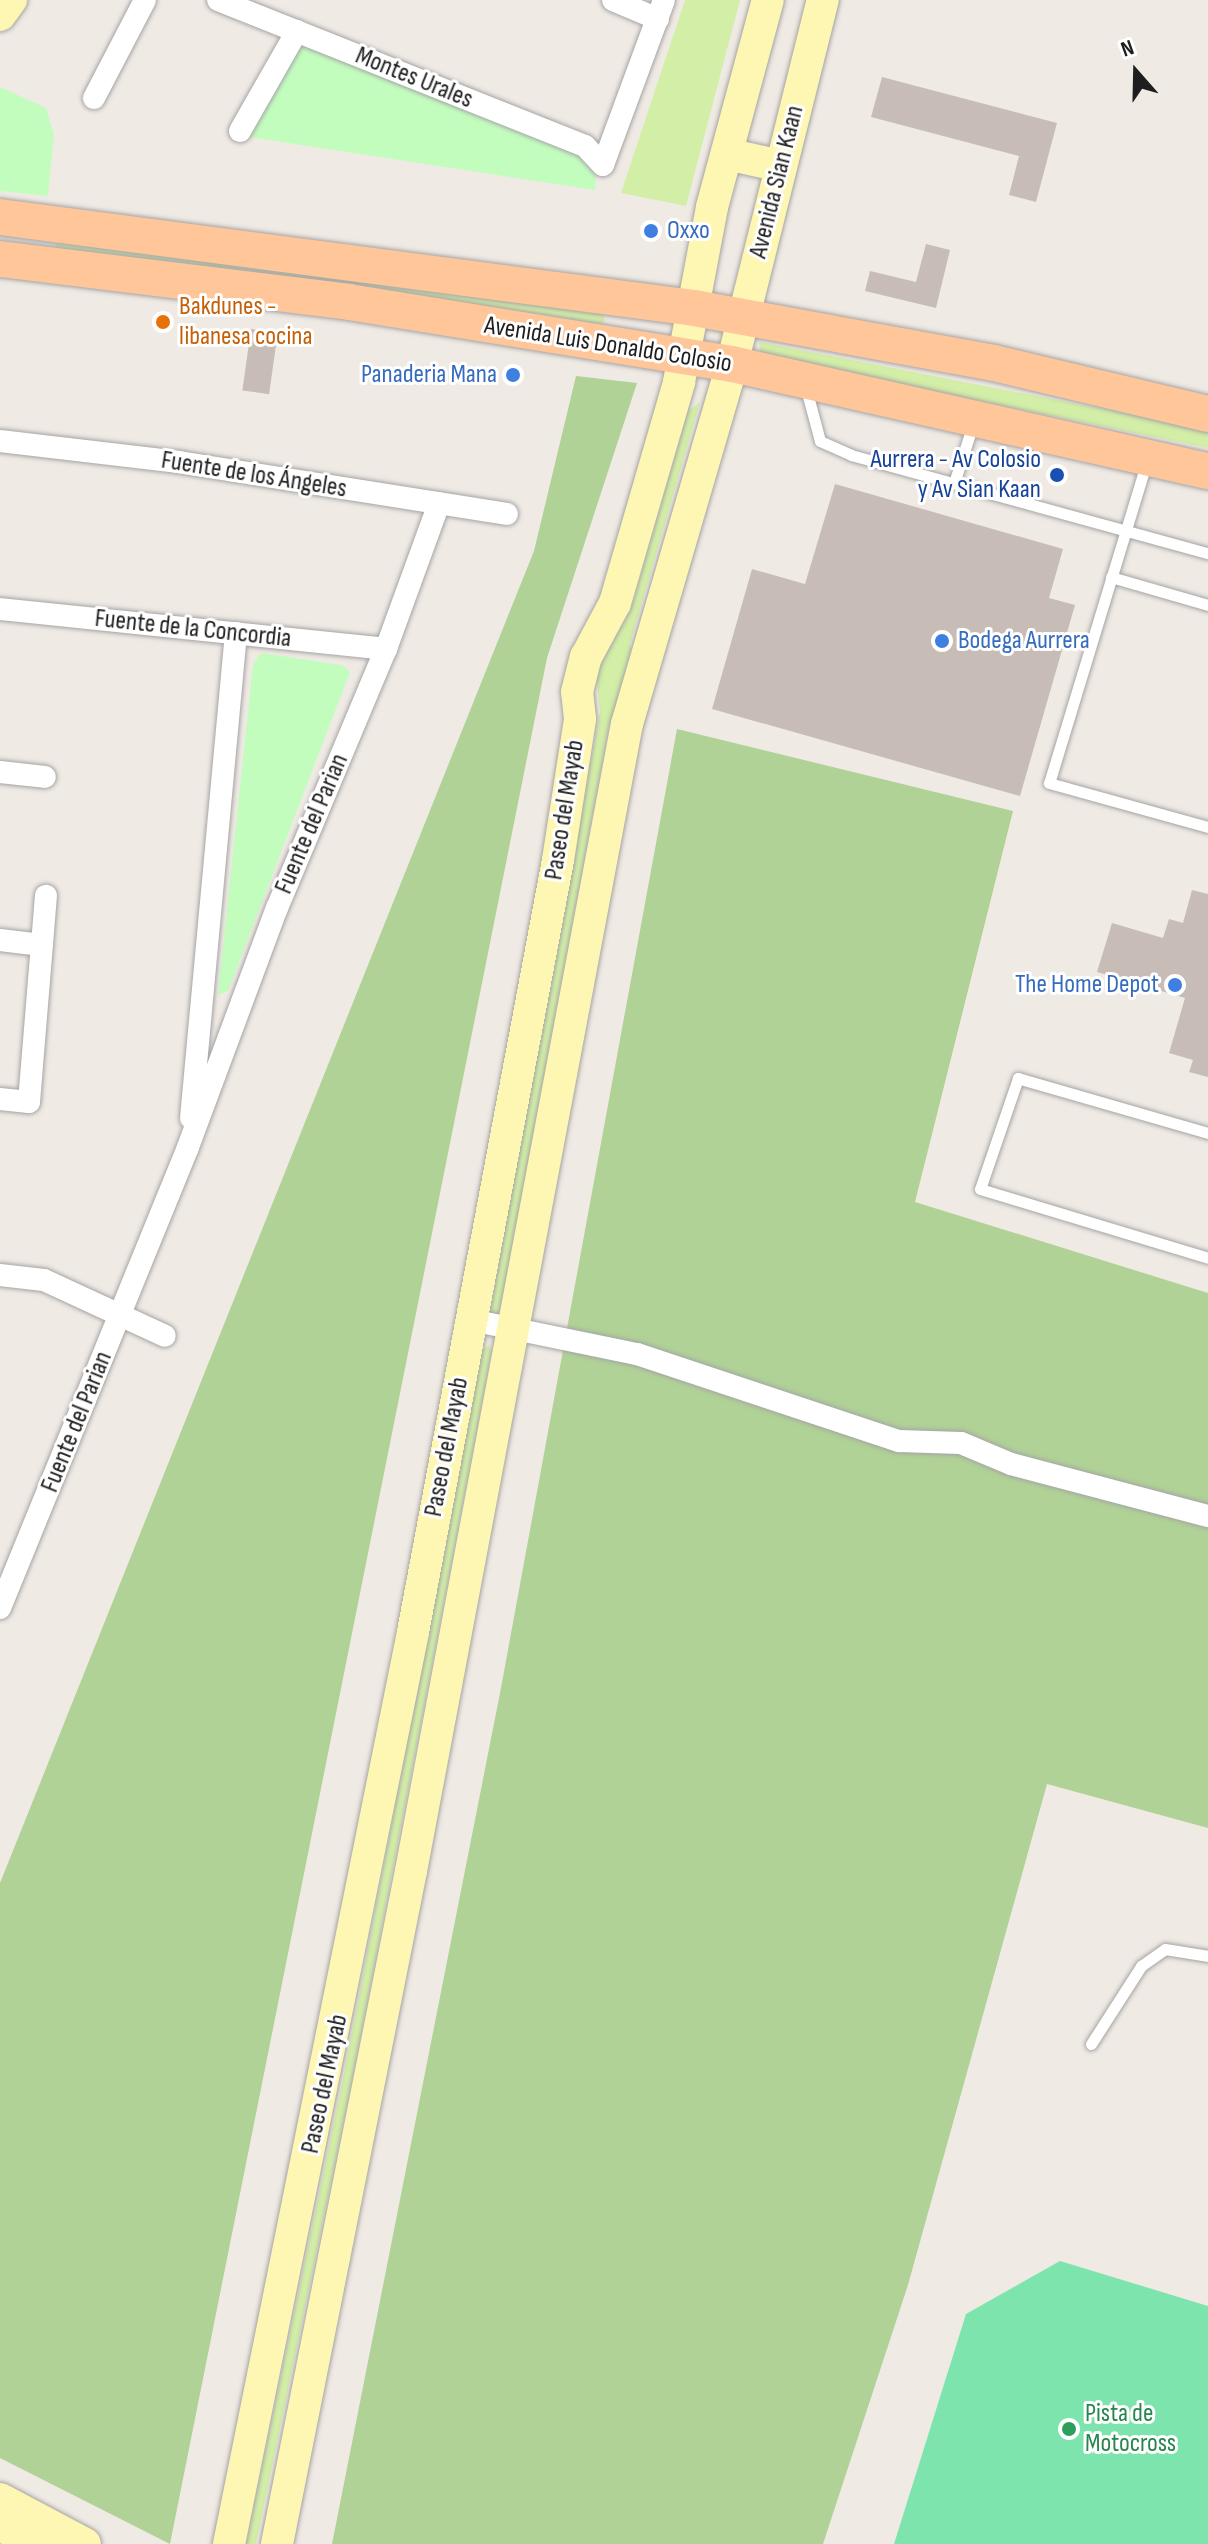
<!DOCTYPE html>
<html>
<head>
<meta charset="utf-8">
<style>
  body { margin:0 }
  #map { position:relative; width:1208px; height:2544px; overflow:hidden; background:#f0eae4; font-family:"Sofia Sans Condensed",sans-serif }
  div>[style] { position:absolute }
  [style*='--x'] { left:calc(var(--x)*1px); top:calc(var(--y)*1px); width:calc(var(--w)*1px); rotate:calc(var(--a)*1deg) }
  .grass>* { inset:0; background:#d3eea6 }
  .forest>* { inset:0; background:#b0d296 }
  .park>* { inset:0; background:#c2fdbe }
  .pitch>* { inset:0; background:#7de4ae }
  .building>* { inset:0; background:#c8bcb7; transform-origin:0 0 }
  .roads { filter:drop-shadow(0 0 2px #a5a5a5) drop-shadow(0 0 2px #a5a5a5) }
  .lane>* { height:11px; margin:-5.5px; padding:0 5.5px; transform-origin:5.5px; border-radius:5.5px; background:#fff }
  .street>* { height:22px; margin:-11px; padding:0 11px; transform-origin:11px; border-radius:11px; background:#fff }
  .secondary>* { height:32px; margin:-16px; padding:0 16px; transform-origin:16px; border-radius:16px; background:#fef7b4 }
  .primary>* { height:36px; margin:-18px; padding:0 18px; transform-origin:18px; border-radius:18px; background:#ffc69a }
  .dots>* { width:22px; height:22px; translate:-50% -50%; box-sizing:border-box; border:4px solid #fff; border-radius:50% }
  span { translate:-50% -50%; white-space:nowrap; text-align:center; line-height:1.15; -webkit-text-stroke:6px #fff; paint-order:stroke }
  .street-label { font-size:26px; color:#1e1e1e }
  .shop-label { font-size:26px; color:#366cbe }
  .left { translate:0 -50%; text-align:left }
  .right { translate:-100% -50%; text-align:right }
  .food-label { font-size:26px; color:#c56008 }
  .transit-label { font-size:26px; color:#164399 }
  .leisure-label { font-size:26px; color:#27864d }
  .north { position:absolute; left:1096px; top:32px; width:80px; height:80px; -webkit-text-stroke:6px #fff; paint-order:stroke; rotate:340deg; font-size:22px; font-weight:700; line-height:32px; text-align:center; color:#1e1e1e }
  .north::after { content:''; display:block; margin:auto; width:28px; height:36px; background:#1e1e1e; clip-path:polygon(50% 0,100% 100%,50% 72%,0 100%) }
</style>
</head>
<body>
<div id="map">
  <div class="grass">
    <div style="clip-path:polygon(685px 0,740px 0,686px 206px,621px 193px)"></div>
    <div style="clip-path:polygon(62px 237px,602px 311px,605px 320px,599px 327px,59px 254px,55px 245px)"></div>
    <div style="clip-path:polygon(759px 342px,1144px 417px,1208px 432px,1208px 448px,761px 356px)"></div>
    <div style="clip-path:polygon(700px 402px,630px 644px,633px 660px,609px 727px,500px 1313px,492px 1317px,488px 1313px,600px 712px,596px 673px,631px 609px,688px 411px)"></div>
    <div style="clip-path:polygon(489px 1345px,492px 1351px,354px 2071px,256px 2544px,246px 2544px,345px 2069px,482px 1350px)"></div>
  </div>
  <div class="forest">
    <div style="clip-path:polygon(576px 376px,637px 383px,547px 658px,170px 2544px,0 2458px,0 1883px,534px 551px)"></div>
    <div style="clip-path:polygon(677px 729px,1013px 811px,915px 1202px,1208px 1293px,1208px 1828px,1047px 1784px,908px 2285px,823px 2544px,332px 2544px,501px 1688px)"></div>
  </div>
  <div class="park">
    <div style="clip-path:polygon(304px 39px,568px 144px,596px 176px,595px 190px,243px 136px)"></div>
    <div style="clip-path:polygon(0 87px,46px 108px,54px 135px,48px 196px,0 191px)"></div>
    <div style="clip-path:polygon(261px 653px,342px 665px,350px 672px,228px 991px,218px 995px,253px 664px)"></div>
  </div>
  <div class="pitch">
    <div style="clip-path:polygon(1060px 2261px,1208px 2306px,1208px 2544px,894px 2544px,966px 2314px)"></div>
  </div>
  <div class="building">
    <div style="clip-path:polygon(882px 77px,1057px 123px,1036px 202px,1009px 195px,1019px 156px,871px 117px)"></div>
    <div style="clip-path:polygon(926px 244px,950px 250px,936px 308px,865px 291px,870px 271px,916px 282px)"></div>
    <div style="left:251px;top:329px;width:27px;height:62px;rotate:8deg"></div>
    <div style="clip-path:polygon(835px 484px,1063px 549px,1049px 598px,1075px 605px,1020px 796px,712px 709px,752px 569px,805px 584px)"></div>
    <div style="clip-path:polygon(1192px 890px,1208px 894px,1208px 1077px,1189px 1072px,1193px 1060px,1169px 1053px,1185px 998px,1097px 972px,1112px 923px,1163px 938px,1169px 919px,1183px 923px)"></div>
  </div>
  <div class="roads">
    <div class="lane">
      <div style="--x:805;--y:385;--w:58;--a:75"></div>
      <div style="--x:820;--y:441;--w:34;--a:24"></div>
      <div style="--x:851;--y:455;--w:370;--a:15.4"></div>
      <div style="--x:1146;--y:464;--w:333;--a:106.9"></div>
      <div style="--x:1049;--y:783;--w:165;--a:15.5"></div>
      <div style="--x:954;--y:483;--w:62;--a:-72.1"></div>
      <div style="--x:1111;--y:577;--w:101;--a:16.1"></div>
      <div style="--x:1208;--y:1133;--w:198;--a:-163.9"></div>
      <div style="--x:1018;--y:1078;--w:117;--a:108.9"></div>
      <div style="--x:980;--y:1189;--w:238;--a:16.8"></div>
      <div style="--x:1091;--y:2044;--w:93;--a:-57.3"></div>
      <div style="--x:1141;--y:1966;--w:29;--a:-35"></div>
      <div style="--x:1165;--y:1949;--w:44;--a:9.2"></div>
    </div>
    <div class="street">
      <div style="--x:218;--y:0;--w:395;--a:21.7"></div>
      <div style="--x:585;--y:146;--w:26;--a:47"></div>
      <div style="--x:603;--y:165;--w:176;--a:-69.7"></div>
      <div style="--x:613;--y:0;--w:49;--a:22.9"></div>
      <div style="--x:94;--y:98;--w:110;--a:-62.5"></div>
      <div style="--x:240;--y:131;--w:115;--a:-60.3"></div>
      <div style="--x:0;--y:441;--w:180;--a:6.7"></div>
      <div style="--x:179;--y:462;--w:332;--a:9"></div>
      <div style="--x:0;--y:609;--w:388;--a:5.9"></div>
      <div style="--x:0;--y:772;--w:45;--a:6.3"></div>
      <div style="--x:0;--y:940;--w:42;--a:6.8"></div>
      <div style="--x:0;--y:1099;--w:29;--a:6"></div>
      <div style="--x:29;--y:1102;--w:207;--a:-85.3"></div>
      <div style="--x:191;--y:1118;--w:487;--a:-84.7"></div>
      <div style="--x:0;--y:1275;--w:44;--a:6.5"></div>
      <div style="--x:44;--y:1280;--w:133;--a:24.8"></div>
      <div style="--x:471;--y:1320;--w:169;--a:11.6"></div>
      <div style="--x:637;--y:1354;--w:276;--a:18.4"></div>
      <div style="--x:899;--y:1441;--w:62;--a:1.8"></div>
      <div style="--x:961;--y:1443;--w:54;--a:22.8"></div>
      <div style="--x:1011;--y:1464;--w:204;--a:14.8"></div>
      <div style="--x:0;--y:1608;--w:498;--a:-67.8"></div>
      <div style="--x:188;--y:1147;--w:255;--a:-69.6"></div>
      <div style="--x:277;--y:908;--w:281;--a:-67.2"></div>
      <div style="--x:386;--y:649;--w:155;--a:-70"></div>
    </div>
    <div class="secondary">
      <div style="--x:0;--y:15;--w:19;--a:-54"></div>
      <div style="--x:727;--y:154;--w:55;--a:12.5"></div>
      <div style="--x:0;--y:2499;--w:96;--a:27.9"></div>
      <div style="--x:0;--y:2525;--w:42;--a:27.2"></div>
      <div style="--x:229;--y:2544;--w:930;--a:-78.59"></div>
      <div style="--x:413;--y:1632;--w:785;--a:-79.36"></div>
      <div style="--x:558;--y:860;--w:143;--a:-81.1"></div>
      <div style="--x:580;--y:719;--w:27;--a:-96"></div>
      <div style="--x:577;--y:692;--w:36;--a:-76"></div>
      <div style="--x:586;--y:657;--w:61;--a:-61.8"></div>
      <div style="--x:615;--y:603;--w:230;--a:-73.8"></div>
      <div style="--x:679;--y:382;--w:178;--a:-79.3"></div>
      <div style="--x:712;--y:207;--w:214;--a:-74.9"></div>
      <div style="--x:277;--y:2544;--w:686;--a:-78.74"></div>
      <div style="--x:411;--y:1871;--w:1167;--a:-79.34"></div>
      <div style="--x:627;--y:724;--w:375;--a:-73.7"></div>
      <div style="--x:732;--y:364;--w:375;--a:-76"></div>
    </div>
    <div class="primary">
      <div style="--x:0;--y:217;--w:700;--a:7.47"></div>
      <div style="--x:694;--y:308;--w:305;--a:10.4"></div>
      <div style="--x:994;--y:363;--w:220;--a:13.4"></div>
      <div style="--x:0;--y:259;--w:352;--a:7"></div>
      <div style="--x:349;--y:302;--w:388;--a:9.2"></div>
      <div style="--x:732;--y:364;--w:488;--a:12.7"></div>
    </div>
  </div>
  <div class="dots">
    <div style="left:651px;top:231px;background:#3f7fe0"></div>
    <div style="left:163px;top:322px;background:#e8710a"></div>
    <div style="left:513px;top:375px;background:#3f7fe0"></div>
    <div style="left:1057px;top:475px;background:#1a4fb4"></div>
    <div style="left:942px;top:641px;background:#3f7fe0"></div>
    <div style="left:1175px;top:985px;background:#3f7fe0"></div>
    <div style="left:1069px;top:2429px;background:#2e9e5b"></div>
  </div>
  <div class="street-label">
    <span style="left:414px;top:78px;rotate:22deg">Montes Urales</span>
    <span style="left:777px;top:182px;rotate:-76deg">Avenida Sian Kaan</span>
    <span style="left:608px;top:345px;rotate:9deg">Avenida Luis Donaldo Colosio</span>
    <span style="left:254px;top:475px;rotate:9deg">Fuente de los Ángeles</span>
    <span style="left:193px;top:629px;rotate:6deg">Fuente de la Concordia</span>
    <span style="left:565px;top:810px;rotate:-81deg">Paseo del Mayab</span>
    <span style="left:312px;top:824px;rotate:-67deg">Fuente del Parian</span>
    <span style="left:77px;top:1422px;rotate:-68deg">Fuente del Parian</span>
    <span style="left:447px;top:1447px;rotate:-79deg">Paseo del Mayab</span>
    <span style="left:325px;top:2084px;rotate:-78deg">Paseo del Mayab</span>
  </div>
  <div class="shop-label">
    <span class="left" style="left:667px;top:231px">Oxxo</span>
    <span class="right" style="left:497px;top:375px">Panaderia Mana</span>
    <span class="left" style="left:958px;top:641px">Bodega Aurrera</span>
    <span class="right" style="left:1159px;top:985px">The Home Depot</span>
  </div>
  <div class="food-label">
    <span class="left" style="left:179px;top:322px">Bakdunes -<br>libanesa cocina</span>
  </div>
  <div class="transit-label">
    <span class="right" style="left:1041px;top:475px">Aurrera - Av Colosio<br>y Av Sian Kaan</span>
  </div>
  <div class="leisure-label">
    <span class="left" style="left:1085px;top:2429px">Pista de<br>Motocross</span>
  </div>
  <div class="north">N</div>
</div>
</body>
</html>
